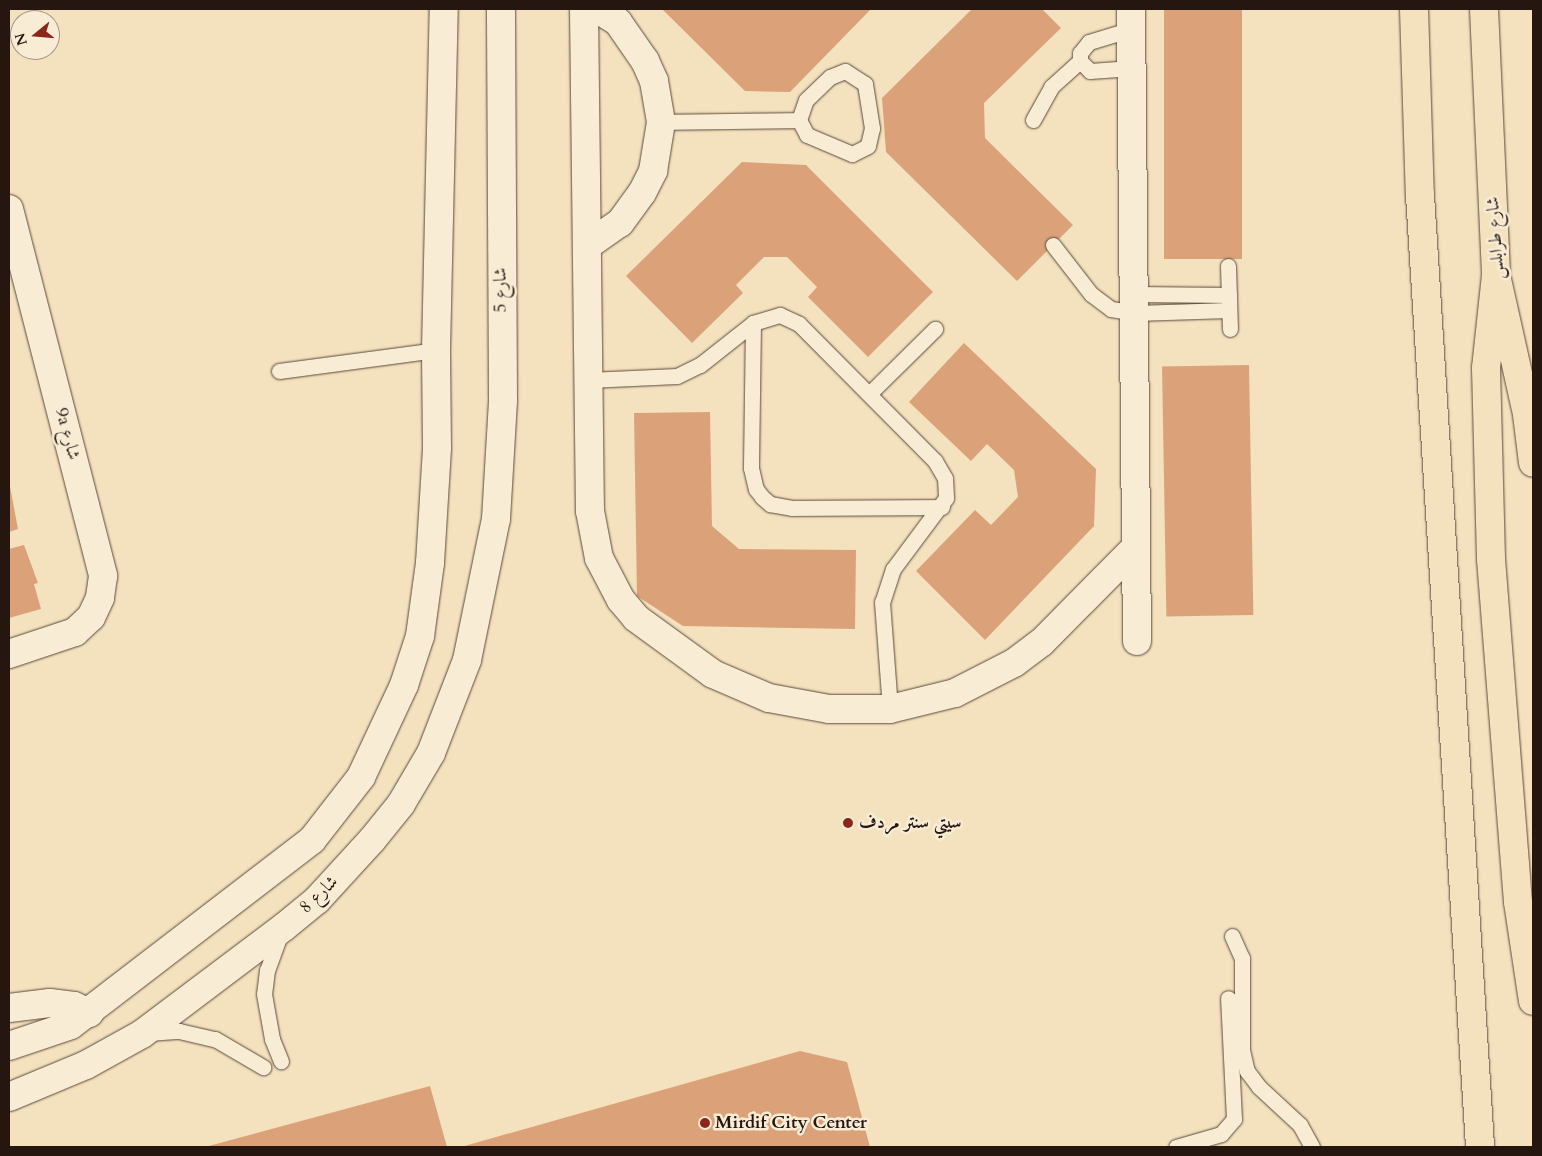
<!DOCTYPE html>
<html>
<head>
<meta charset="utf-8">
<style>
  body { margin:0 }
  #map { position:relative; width:1542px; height:1156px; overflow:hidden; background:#f4e1bd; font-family:Cardo,Amiri,serif }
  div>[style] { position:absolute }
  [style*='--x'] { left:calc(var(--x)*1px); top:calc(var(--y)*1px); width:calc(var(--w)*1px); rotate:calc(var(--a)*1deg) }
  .building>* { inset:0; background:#dba279; transform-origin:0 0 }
  .roads { filter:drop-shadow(0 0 1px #59493b) drop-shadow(0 0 1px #59493b) }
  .lane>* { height:15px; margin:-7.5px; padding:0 7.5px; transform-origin:7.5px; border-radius:7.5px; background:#f8ecd4 }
  .street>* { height:28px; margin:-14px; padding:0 14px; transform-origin:14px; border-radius:14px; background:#f8ecd4 }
  .secondary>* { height:28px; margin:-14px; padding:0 14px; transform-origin:14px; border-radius:14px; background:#f8ecd4 }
  .highway>* { height:28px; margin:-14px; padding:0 14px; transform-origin:14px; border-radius:14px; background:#f4e1bd }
  .dots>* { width:14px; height:14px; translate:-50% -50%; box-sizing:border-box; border:2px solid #f8ecd4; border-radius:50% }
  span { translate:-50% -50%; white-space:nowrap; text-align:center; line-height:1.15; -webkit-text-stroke:5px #f8ecd4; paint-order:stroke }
  .street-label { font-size:18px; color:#251610 }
  .poi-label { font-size:18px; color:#251610; font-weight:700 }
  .left { translate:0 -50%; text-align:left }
  .frame { position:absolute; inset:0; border:10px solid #251610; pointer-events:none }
  .north { position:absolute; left:10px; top:10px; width:50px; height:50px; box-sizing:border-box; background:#f8ecd4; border:1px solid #a49686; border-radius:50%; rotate:253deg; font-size:14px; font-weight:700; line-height:20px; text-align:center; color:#251610 }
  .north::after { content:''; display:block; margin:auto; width:18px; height:22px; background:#8f2418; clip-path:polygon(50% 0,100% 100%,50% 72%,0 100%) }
</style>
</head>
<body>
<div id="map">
  <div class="building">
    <div style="clip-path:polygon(662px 9px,871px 9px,790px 92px,745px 91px)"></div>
    <div style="clip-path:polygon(972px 9px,1042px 9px,1061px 28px,984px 103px,985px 138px,1073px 225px,1017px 281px,886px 152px,882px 98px)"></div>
    <div style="left:1164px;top:9px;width:78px;height:250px"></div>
    <div style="clip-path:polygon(742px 162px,806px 165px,933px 292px,868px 357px,808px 297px,817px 287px,787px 257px,764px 257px,736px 285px,743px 293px,692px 343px,626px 276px)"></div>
    <div style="clip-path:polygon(964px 343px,1096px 469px,1094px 526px,985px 640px,916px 571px,975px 510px,991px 525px,1018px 497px,1014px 470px,987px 444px,971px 461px,909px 402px)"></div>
    <div style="left:1249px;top:365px;width:250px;height:87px;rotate:89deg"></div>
    <div style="clip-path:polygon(710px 412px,712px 526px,739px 549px,856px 550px,855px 629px,683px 626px,637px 596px,634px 413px)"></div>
    <div style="clip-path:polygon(9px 481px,18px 529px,9px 532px)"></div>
    <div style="clip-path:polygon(24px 545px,38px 583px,34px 584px,41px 609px,9px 618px,9px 549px)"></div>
    <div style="clip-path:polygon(800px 1051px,847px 1062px,870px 1147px,461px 1147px)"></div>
    <div style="clip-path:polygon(430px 1086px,447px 1147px,205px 1147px)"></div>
  </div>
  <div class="roads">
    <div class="lane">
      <div style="--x:1132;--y:29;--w:45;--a:163.2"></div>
      <div style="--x:1089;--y:42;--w:14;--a:129"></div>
      <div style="--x:1080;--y:53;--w:8;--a:90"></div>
      <div style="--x:1080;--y:61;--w:14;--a:45"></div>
      <div style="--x:1090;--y:71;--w:42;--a:-4.1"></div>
      <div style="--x:845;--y:71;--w:24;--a:33"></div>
      <div style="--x:865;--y:84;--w:45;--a:81"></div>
      <div style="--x:872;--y:128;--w:18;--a:103"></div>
      <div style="--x:868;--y:146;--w:18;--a:153"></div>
      <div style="--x:852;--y:154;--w:49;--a:-157.1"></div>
      <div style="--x:807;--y:135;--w:17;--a:-118"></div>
      <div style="--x:799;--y:120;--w:21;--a:-71"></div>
      <div style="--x:806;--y:100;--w:33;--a:-44"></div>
      <div style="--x:830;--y:77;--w:16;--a:-22"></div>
      <div style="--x:1033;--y:120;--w:38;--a:-61"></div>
      <div style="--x:1051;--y:87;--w:39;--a:-42"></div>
      <div style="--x:661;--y:122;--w:138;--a:-0.8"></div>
      <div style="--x:1053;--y:245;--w:62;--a:52.2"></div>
      <div style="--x:1091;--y:294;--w:25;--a:37"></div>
      <div style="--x:1111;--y:309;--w:24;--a:9"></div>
      <div style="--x:1135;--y:313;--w:94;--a:-1.8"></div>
      <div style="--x:1228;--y:266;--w:63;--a:88.2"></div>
      <div style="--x:1135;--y:294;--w:94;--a:0.6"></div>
      <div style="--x:753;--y:323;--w:145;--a:90.8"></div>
      <div style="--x:751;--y:468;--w:22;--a:77"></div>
      <div style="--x:756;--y:489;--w:10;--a:53"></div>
      <div style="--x:762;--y:497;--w:11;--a:41"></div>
      <div style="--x:770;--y:504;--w:22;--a:10"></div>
      <div style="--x:792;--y:508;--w:150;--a:-0.4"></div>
      <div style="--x:279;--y:371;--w:158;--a:-7.6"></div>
      <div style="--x:588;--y:380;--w:89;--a:-2.6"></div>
      <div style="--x:677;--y:376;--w:25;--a:-26"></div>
      <div style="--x:700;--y:365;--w:68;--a:-38.4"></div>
      <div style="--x:753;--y:323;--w:28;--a:-17"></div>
      <div style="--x:780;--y:315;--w:21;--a:25"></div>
      <div style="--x:799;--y:324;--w:193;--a:45.2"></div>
      <div style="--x:935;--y:461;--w:20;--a:60"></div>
      <div style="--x:945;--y:478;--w:20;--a:87"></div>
      <div style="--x:946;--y:498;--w:89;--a:126.7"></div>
      <div style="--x:893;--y:569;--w:35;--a:108"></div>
      <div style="--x:882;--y:602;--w:107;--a:85.7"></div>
      <div style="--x:869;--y:394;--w:93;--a:-44.6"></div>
      <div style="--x:280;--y:935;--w:37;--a:110"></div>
      <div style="--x:267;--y:970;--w:24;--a:97"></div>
      <div style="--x:264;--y:994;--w:46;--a:79.9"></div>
      <div style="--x:272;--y:1039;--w:24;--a:68"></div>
      <div style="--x:1232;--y:936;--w:24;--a:66"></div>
      <div style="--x:1242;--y:958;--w:92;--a:90"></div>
      <div style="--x:1242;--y:1050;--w:22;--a:77"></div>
      <div style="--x:1247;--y:1071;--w:20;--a:53"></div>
      <div style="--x:1259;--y:1087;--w:56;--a:42.8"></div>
      <div style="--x:1300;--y:1125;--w:25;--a:61"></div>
      <div style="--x:148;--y:1033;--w:31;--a:-4"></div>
      <div style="--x:179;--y:1031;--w:37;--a:13"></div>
      <div style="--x:215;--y:1039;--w:56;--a:30.3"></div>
      <div style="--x:1176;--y:1147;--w:47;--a:-16.1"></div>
      <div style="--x:1221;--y:1134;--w:20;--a:-49"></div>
      <div style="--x:1234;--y:1119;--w:121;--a:-92.8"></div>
    </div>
    <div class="street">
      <div style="--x:584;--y:9;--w:502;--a:89.32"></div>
      <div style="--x:590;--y:511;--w:48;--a:79.2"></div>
      <div style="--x:599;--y:558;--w:47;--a:62.4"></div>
      <div style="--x:621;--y:600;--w:23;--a:50"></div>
      <div style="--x:636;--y:618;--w:95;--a:36"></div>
      <div style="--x:713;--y:674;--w:61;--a:23.2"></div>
      <div style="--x:769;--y:698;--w:61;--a:10.4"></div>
      <div style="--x:829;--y:709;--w:61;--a:0"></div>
      <div style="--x:890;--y:709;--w:67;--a:-13.8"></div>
      <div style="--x:955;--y:693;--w:66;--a:-27"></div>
      <div style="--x:1014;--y:663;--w:34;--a:-37"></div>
      <div style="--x:1041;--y:643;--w:134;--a:-45.3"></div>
      <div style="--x:1131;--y:9;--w:632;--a:89.46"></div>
      <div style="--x:9;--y:209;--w:379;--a:75.6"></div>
      <div style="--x:103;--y:576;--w:22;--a:98"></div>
      <div style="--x:100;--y:598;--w:21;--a:115"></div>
      <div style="--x:91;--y:617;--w:22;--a:137"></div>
      <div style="--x:75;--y:632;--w:70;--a:161.6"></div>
      <div style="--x:588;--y:245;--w:39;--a:-35"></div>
      <div style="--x:620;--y:223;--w:37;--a:-54"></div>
      <div style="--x:642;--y:193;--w:25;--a:-63"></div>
      <div style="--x:653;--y:171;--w:50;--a:-80.7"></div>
      <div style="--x:661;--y:122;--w:42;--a:-99.7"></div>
      <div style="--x:654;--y:81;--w:22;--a:-114"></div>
      <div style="--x:645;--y:61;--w:47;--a:-124.7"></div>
      <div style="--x:618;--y:22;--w:25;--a:-148"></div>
      <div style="--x:9;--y:1008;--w:41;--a:-7"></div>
      <div style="--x:50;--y:1003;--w:24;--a:7"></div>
      <div style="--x:74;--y:1006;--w:17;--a:25"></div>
    </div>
    <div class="secondary">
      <div style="--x:9;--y:1046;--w:65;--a:-18.7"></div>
      <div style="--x:71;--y:1025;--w:304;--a:-37.5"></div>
      <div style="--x:312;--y:840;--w:80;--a:-52.1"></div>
      <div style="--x:361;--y:777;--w:102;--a:-64.9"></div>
      <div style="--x:404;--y:685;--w:52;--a:-71.9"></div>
      <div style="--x:420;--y:636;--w:74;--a:-82.2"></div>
      <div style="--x:430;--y:563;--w:115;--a:-86.5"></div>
      <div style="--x:437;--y:448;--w:98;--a:-90.6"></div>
      <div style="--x:436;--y:350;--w:341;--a:-88.7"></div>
      <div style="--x:9;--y:1097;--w:83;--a:-22.6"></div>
      <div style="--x:86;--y:1065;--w:64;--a:-29"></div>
      <div style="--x:142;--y:1034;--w:178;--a:-37"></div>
      <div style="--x:284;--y:927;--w:43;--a:-39.3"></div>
      <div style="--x:317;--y:900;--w:81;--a:-47.5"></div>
      <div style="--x:372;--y:840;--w:46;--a:-51.1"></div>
      <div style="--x:401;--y:804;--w:59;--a:-59.5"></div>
      <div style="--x:431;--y:753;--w:100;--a:-68.8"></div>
      <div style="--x:467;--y:660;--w:144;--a:-78.4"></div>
      <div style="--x:496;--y:519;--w:119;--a:-86.6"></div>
      <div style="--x:503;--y:400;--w:391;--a:-90.3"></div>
    </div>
    <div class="highway">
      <div style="--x:1414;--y:9;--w:186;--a:88.2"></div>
      <div style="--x:1420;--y:195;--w:954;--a:86.39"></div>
      <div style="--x:1484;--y:9;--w:266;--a:87.4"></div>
      <div style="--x:1496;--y:275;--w:142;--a:77.4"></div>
      <div style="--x:1527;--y:414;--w:49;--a:83"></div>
      <div style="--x:1496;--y:275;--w:94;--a:96.1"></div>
      <div style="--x:1486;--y:368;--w:191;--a:88.5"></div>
      <div style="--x:1491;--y:559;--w:344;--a:85.5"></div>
      <div style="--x:1518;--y:902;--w:100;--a:81.4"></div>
    </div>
  </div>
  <div class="dots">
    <div style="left:848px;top:823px;background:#8f2418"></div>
    <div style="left:705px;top:1123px;background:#8f2418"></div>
  </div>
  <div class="street-label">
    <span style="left:1496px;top:238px;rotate:-94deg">شارع طرابلس</span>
    <span style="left:501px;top:290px;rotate:-90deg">شارع 5</span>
    <span style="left:67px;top:434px;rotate:75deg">9a شارع</span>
    <span style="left:319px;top:895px;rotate:-44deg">شارع 8</span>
  </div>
  <div class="poi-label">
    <span class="left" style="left:859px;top:823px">سيتي سنتر مردف</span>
    <span class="left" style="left:715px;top:1123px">Mirdif City Center</span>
  </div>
  <div class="frame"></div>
  <div class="north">N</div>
</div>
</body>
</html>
